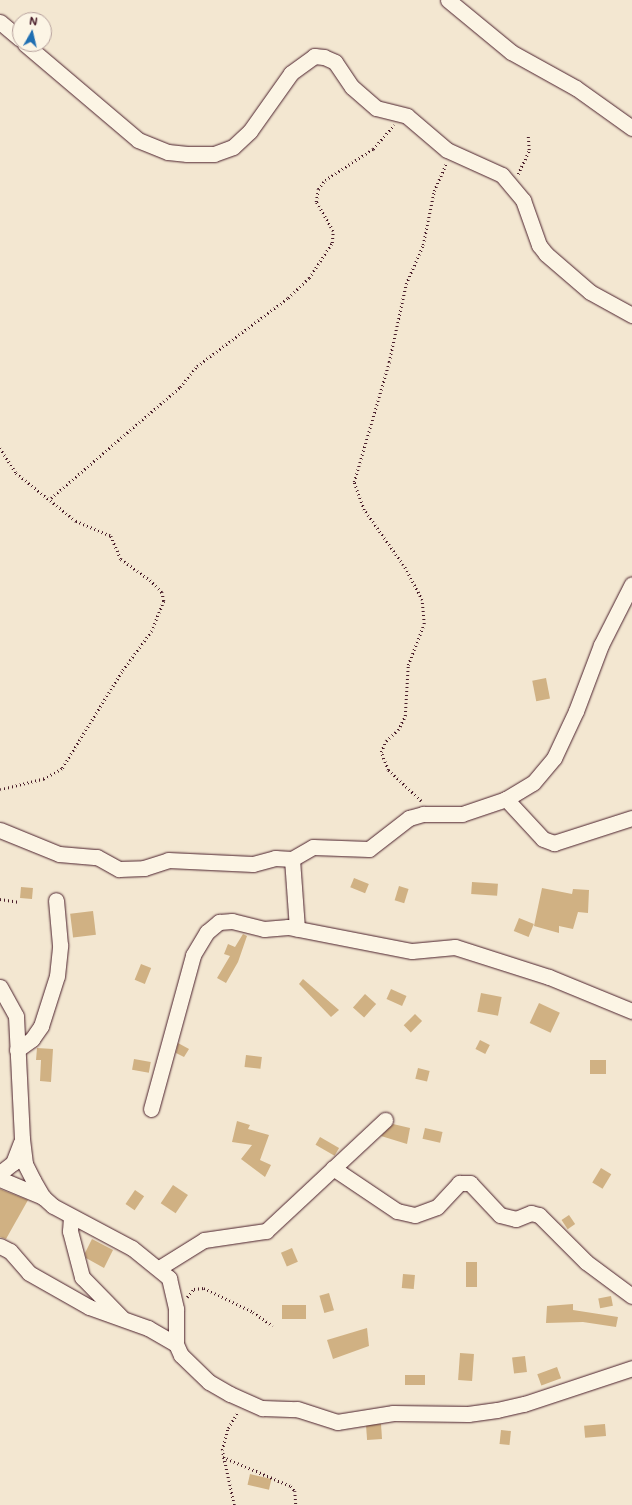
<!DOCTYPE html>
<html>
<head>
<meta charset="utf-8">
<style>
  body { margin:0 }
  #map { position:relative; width:632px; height:1505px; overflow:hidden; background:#f3e7d1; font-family:Mali,sans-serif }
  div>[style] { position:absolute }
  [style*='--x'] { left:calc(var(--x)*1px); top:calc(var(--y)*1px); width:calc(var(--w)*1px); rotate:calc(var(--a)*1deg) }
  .building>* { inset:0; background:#d0b183; transform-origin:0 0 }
  .path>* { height:2.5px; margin-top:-1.25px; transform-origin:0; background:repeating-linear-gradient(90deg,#4a1f2b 0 1px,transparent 0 4px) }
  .roads { filter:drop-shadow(0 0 1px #4a1f2b) drop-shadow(0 0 1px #4a1f2b) }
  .minor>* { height:15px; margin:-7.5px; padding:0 7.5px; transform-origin:7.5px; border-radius:7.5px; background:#fcf5e5 }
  span { translate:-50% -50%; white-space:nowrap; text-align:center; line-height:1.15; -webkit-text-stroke:3px #fcf5e5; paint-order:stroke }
  .north { position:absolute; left:12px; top:12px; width:40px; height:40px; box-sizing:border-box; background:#fcf5e5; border:1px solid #b59f9b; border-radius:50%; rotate:8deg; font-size:11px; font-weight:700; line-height:16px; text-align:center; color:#4a1f2b }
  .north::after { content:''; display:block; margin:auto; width:14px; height:18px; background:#1f6fb2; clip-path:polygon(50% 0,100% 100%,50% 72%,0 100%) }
</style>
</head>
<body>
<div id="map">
  <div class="building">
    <div style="left:546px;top:678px;width:21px;height:14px;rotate:79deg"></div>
    <div style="left:354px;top:878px;width:16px;height:10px;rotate:22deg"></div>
    <div style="left:472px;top:882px;width:26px;height:12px;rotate:4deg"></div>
    <div style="left:399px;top:886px;width:10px;height:15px;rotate:17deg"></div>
    <div style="left:21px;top:887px;width:12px;height:11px;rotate:5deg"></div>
    <div style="clip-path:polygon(542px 888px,572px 894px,573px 889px,589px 890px,588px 913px,578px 912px,573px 929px,559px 926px,559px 933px,534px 926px)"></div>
    <div style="left:93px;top:911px;width:24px;height:23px;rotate:83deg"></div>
    <div style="left:519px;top:918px;width:16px;height:14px;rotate:22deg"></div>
    <div style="clip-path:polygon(243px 934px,247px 936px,238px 962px,226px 983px,217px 978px,230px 956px,224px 954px,228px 944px,235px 947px)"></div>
    <div style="left:141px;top:964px;width:11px;height:17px;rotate:22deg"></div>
    <div style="clip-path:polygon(303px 979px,339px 1010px,331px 1017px,299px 984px)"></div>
    <div style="left:391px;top:989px;width:17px;height:11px;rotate:24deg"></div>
    <div style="left:481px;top:993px;width:21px;height:19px;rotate:11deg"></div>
    <div style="left:365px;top:994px;width:15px;height:18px;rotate:42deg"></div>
    <div style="left:539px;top:1003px;width:23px;height:22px;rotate:25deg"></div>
    <div style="left:415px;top:1014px;width:10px;height:16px;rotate:45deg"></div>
    <div style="left:480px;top:1040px;width:11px;height:10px;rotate:27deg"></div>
    <div style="clip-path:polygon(178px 1043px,189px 1049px,184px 1057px,176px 1053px)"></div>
    <div style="clip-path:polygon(37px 1048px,53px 1049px,51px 1082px,40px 1081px,41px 1060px,36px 1060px)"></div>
    <div style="left:246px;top:1055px;width:16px;height:12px;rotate:7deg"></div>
    <div style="left:134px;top:1059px;width:17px;height:11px;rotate:10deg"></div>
    <div style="left:590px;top:1060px;width:16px;height:14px"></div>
    <div style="left:418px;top:1068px;width:12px;height:11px;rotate:14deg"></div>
    <div style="clip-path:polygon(237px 1121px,250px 1125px,248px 1129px,269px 1135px,260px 1160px,271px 1165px,265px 1177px,241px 1159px,252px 1145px,232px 1142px)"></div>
    <div style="clip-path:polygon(393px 1124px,410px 1128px,407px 1144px,381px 1136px)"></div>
    <div style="left:425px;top:1128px;width:18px;height:11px;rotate:13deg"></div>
    <div style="left:320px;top:1137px;width:22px;height:9px;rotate:30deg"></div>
    <div style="left:601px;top:1168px;width:12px;height:17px;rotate:31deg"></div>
    <div style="left:173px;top:1185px;width:18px;height:22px;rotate:34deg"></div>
    <div style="clip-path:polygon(0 1189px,28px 1200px,6px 1239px,0 1237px)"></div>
    <div style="left:135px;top:1190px;width:11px;height:17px;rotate:34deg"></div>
    <div style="left:569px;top:1215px;width:11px;height:9px;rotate:56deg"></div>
    <div style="clip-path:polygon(92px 1239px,113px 1250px,104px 1268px,86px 1258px,85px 1253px)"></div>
    <div style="left:292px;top:1248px;width:15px;height:12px;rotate:67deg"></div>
    <div style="left:466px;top:1262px;width:11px;height:25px"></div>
    <div style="left:403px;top:1274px;width:12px;height:14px;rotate:5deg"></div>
    <div style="left:329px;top:1293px;width:18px;height:10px;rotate:74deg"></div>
    <div style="left:611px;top:1296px;width:10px;height:13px;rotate:79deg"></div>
    <div style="clip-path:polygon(573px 1304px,573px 1310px,618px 1317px,616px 1327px,583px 1322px,546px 1323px,547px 1306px)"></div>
    <div style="left:282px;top:1305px;width:24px;height:14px"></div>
    <div style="clip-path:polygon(367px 1328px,369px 1346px,333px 1359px,327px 1340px)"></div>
    <div style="left:460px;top:1353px;width:14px;height:27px;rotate:4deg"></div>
    <div style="left:525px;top:1356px;width:16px;height:13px;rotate:83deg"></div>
    <div style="left:557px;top:1367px;width:12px;height:21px;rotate:70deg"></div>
    <div style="left:425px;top:1375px;width:10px;height:20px;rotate:90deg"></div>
    <div style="left:381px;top:1424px;width:15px;height:15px;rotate:86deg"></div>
    <div style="left:605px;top:1424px;width:12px;height:21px;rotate:85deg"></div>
    <div style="left:501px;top:1430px;width:10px;height:14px;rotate:6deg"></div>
    <div style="left:250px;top:1474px;width:22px;height:11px;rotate:13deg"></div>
  </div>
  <div class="path">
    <div style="--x:518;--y:174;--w:26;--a:-65"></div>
    <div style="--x:529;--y:150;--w:14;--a:-94"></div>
    <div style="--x:0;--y:448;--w:30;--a:57"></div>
    <div style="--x:16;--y:473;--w:77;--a:38.7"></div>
    <div style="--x:76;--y:521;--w:38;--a:23"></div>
    <div style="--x:111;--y:536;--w:25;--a:67"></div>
    <div style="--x:121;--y:559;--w:36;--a:36"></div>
    <div style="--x:150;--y:580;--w:17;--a:45"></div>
    <div style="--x:162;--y:592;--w:9;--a:77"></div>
    <div style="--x:164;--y:601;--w:32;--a:112"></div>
    <div style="--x:152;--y:631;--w:51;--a:126.2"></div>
    <div style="--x:122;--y:672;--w:114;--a:121.7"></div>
    <div style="--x:62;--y:769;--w:21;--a:151"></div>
    <div style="--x:44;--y:779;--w:45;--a:166"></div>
    <div style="--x:51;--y:498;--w:170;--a:-40.7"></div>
    <div style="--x:180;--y:387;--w:27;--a:-51"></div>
    <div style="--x:197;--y:366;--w:114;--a:-36.8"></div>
    <div style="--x:288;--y:298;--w:29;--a:-44"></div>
    <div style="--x:309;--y:278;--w:42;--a:-56.7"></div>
    <div style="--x:332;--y:243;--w:12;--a:-85"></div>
    <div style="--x:333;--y:231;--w:34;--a:-120"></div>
    <div style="--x:316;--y:202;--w:13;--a:-81"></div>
    <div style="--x:318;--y:189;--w:11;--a:-52"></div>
    <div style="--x:325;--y:180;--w:57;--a:-32.9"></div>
    <div style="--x:373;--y:149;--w:32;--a:-49"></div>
    <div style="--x:421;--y:801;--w:45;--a:-136.8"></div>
    <div style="--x:388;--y:770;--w:19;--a:-111"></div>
    <div style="--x:381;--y:752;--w:12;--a:-66"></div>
    <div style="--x:386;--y:741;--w:16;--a:-43"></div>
    <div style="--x:398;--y:730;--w:16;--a:-63"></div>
    <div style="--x:405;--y:716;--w:51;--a:-86.6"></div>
    <div style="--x:408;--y:665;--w:44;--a:-68.7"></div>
    <div style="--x:424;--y:624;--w:24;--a:-95"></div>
    <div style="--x:422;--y:600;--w:40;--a:-118"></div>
    <div style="--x:403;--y:565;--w:67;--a:-125.3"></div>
    <div style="--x:364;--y:510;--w:30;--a:-110"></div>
    <div style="--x:354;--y:482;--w:125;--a:-73.7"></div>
    <div style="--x:389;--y:362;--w:80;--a:-77.7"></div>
    <div style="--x:406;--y:284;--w:43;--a:-66.4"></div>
    <div style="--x:423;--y:245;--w:55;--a:-78.5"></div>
    <div style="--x:434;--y:191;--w:30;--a:-66"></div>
    <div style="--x:0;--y:899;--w:18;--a:9"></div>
    <div style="--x:187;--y:1297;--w:11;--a:-49"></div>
    <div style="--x:194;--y:1289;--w:10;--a:-6"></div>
    <div style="--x:204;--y:1288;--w:55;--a:26.1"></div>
    <div style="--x:253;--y:1312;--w:24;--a:35"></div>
    <div style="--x:223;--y:1457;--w:74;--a:23.1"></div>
    <div style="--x:291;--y:1486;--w:6;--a:51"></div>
    <div style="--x:295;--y:1491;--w:14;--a:86"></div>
    <div style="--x:234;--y:1505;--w:56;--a:-102.3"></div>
    <div style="--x:222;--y:1450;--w:23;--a:-75"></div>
    <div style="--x:228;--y:1428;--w:19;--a:-58"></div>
  </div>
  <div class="roads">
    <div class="minor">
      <div style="--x:448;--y:0;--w:82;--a:39.5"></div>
      <div style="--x:511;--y:52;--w:74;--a:29"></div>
      <div style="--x:576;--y:88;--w:69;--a:35.5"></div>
      <div style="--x:0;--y:22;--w:26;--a:40"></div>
      <div style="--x:25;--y:44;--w:148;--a:40.3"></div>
      <div style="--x:138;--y:140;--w:32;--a:22"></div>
      <div style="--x:168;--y:152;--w:19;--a:6"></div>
      <div style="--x:187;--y:154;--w:27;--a:0"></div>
      <div style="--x:214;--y:154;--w:20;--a:-20"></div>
      <div style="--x:233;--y:147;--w:23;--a:-43"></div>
      <div style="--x:250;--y:131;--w:71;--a:-54.7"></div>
      <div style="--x:291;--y:73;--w:29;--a:-36"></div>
      <div style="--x:314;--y:56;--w:10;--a:6"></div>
      <div style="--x:324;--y:57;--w:12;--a:24"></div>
      <div style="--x:335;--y:62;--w:30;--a:56"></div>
      <div style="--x:352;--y:87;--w:32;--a:41"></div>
      <div style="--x:376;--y:108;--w:32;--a:14"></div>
      <div style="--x:407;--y:116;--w:52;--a:40.4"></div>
      <div style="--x:447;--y:150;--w:60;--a:24.4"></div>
      <div style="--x:502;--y:175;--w:33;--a:50"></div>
      <div style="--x:523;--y:200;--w:48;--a:70.4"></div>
      <div style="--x:539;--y:245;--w:11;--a:52"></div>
      <div style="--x:546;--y:254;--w:58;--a:40.8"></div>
      <div style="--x:590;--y:292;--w:48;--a:28.7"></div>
      <div style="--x:506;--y:799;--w:54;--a:47.2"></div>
      <div style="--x:543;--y:839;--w:12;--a:20"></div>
      <div style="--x:554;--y:843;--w:82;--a:-17.8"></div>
      <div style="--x:0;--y:830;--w:64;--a:22.1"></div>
      <div style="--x:59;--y:854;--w:38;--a:5"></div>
      <div style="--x:97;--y:857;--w:25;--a:29"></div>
      <div style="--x:119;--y:869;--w:25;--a:-2"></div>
      <div style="--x:144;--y:868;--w:25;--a:-18"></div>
      <div style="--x:168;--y:860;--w:85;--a:2.7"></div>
      <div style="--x:253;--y:864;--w:23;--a:-15"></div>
      <div style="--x:275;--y:858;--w:17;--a:3"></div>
      <div style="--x:292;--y:859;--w:24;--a:-30"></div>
      <div style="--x:313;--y:847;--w:56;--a:2"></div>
      <div style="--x:369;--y:849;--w:51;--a:-37.8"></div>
      <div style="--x:409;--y:818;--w:15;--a:-16"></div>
      <div style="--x:423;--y:814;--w:39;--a:0"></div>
      <div style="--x:462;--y:814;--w:46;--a:-18.8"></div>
      <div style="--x:506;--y:799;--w:31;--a:-31"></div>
      <div style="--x:533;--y:783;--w:33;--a:-50"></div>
      <div style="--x:554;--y:758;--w:52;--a:-64.9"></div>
      <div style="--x:576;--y:711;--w:71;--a:-69.3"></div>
      <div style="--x:601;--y:645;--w:68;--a:-63.1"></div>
      <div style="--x:292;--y:859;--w:70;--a:85.9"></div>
      <div style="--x:0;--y:987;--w:33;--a:61"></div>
      <div style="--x:16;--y:1016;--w:123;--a:87.2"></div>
      <div style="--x:22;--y:1139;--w:25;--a:83"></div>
      <div style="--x:25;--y:1164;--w:18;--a:63"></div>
      <div style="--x:33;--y:1180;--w:20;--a:60"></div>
      <div style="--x:43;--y:1197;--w:13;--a:42"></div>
      <div style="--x:53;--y:1206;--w:89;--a:28"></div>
      <div style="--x:132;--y:1248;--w:48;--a:39"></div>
      <div style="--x:169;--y:1278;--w:32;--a:77"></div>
      <div style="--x:176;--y:1309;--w:35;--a:90"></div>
      <div style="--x:176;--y:1344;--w:12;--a:66"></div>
      <div style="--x:181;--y:1355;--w:39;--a:44"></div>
      <div style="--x:209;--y:1382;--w:24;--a:30"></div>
      <div style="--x:230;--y:1394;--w:35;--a:24"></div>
      <div style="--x:262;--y:1408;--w:35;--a:2"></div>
      <div style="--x:297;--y:1409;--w:42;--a:18"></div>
      <div style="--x:337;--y:1422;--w:57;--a:-9.1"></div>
      <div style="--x:393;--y:1413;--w:75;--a:0.8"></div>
      <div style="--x:468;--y:1414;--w:29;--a:-8"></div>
      <div style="--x:497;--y:1410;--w:28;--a:-13"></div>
      <div style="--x:524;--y:1404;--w:114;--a:-18.4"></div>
      <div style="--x:17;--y:1050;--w:19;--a:-36"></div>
      <div style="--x:32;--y:1039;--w:16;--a:-55"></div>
      <div style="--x:41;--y:1026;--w:52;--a:-72.3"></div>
      <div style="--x:57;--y:976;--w:31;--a:-84"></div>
      <div style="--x:60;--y:945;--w:45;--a:-95.1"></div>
      <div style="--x:151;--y:1109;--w:160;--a:-74.7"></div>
      <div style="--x:193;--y:955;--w:27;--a:-59"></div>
      <div style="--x:207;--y:932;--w:16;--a:-40"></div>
      <div style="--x:219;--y:922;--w:13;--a:-4"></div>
      <div style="--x:232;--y:921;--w:33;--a:14"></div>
      <div style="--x:264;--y:929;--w:24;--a:-5"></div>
      <div style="--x:288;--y:927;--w:126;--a:11"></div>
      <div style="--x:412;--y:951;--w:43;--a:-5.3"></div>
      <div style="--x:455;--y:947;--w:99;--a:17.7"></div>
      <div style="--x:549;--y:977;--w:90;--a:22.3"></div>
      <div style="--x:333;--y:1168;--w:77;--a:33.9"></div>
      <div style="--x:397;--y:1211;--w:18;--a:13"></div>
      <div style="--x:415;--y:1215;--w:23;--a:-20"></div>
      <div style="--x:437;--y:1207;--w:33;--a:-47"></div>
      <div style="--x:459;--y:1183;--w:11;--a:0"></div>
      <div style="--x:470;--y:1183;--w:44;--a:46.8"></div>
      <div style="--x:500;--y:1215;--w:16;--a:14"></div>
      <div style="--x:516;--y:1219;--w:16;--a:-22"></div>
      <div style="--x:531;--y:1213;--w:8;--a:14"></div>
      <div style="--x:539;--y:1215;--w:66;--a:45"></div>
      <div style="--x:586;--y:1262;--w:57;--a:36.5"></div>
      <div style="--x:0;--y:1173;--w:16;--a:-38"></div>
      <div style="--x:13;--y:1163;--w:22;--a:-69"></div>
      <div style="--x:0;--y:1179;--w:47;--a:22.7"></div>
      <div style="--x:71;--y:1217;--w:14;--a:94"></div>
      <div style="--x:70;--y:1231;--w:48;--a:75.4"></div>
      <div style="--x:82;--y:1277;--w:57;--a:45.7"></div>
      <div style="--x:0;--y:1246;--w:11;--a:27"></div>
      <div style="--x:10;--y:1251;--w:29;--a:49"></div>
      <div style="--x:29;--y:1273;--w:69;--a:29.5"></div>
      <div style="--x:89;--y:1307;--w:63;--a:19.6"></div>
      <div style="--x:148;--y:1328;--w:32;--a:30"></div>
      <div style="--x:159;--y:1268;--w:53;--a:-31.9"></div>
      <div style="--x:204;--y:1240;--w:63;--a:-8.3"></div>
      <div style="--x:266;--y:1231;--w:163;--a:-43"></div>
    </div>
  </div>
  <div class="north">N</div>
</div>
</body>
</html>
